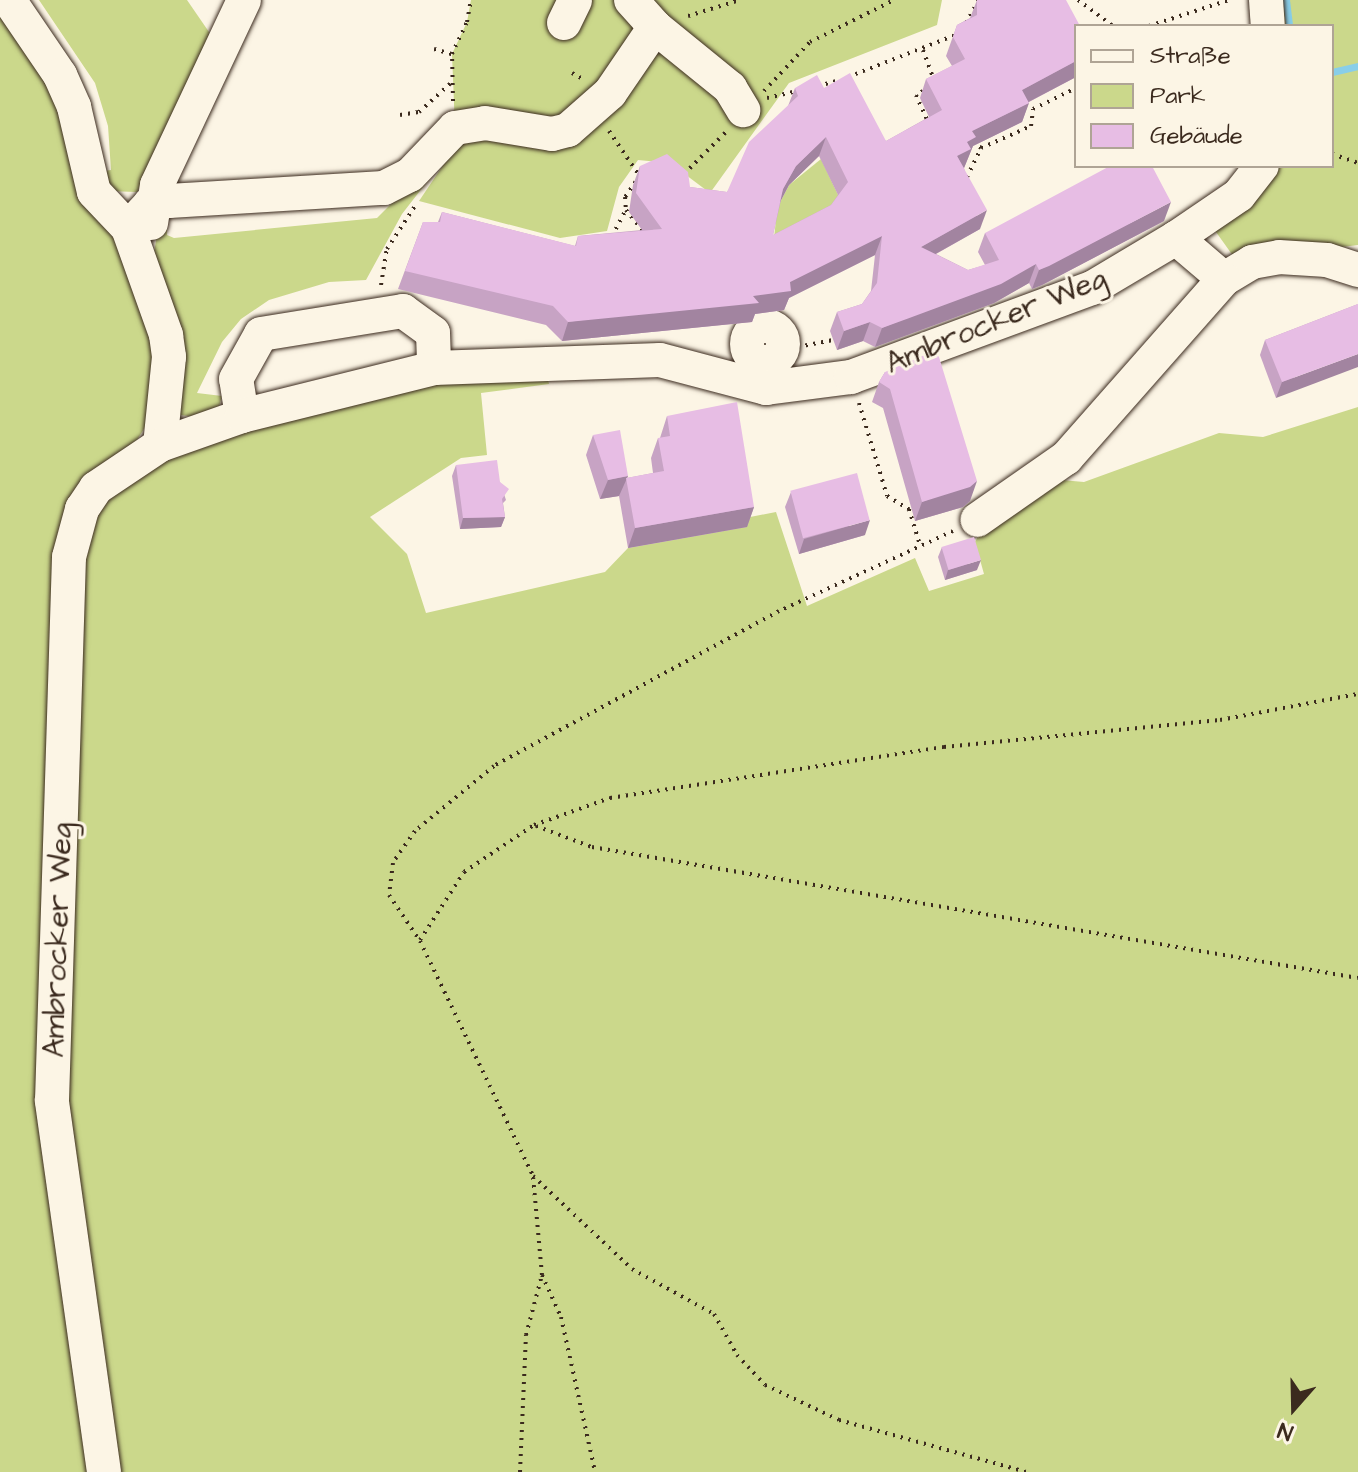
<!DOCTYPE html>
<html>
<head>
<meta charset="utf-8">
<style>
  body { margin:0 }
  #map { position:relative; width:1358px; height:1472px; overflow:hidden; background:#fcf5e5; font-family:"Architects Daughter",sans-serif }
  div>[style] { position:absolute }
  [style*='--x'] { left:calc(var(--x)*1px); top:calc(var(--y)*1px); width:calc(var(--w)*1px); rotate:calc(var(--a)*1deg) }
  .green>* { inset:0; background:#cbd88b }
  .stream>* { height:7px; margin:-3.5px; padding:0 3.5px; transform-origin:3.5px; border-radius:3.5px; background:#88cee9 }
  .path>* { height:4px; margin-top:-2px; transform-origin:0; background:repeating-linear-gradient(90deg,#3b2a1e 0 2px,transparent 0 8px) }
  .roads { filter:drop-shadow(0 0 2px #3b2a1e) drop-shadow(0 0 2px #3b2a1e) }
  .minor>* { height:34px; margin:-17px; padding:0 17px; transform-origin:17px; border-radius:17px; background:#fcf5e5 }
  .minor>.ring { margin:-17px; padding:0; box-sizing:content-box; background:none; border:34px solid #fcf5e5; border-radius:50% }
  .wall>* { inset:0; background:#c7a3c4 }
  .shaded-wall>* { inset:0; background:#a284a0 }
  .building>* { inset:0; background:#e7bde4; transform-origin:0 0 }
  span { translate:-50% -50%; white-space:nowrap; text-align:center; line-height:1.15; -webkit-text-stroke:6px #fcf5e5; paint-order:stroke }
  .street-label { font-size:30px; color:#3b2a1e }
  .legend { position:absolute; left:1074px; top:24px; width:260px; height:144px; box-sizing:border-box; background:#fcf5e5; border:2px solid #afa495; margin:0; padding:10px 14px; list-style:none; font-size:24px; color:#3b2a1e }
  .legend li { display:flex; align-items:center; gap:16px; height:40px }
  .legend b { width:40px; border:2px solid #afa495 }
  .north { position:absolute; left:1254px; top:1368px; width:80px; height:80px; -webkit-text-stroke:6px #fcf5e5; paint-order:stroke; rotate:200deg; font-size:22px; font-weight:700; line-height:32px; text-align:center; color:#3b2a1e }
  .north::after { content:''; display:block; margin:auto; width:28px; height:36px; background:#3b2a1e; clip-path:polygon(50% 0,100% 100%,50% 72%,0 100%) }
</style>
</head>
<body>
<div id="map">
  <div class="green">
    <div style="clip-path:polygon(0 0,20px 26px,155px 328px,152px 416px,137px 440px,85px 481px,42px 1092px,92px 1472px,0 1472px)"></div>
    <div style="clip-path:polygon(39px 0,187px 0,209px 32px,211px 49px,137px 192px,106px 191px,95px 172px,111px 170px,108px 126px,95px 83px)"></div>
    <div style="clip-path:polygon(471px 0,942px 0,937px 25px,789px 83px,710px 193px,670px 163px,638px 160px,619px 187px,607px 231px,560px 238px,419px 201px,450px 155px,455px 128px,452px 54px,467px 22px)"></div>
    <div style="clip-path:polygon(1273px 0,1358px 0,1358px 245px,1236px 260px,1211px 225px,1269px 166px,1332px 166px,1332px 26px,1275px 26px)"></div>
    <div style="clip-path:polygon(821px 159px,842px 203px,773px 250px,777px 208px,789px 185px)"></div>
    <div style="clip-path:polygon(437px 169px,402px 214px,366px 280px,329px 282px,269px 300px,241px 319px,222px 342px,197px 393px,222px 396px,218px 410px,195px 417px,181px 415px,175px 408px,151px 270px,160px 218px,167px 209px,167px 235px,174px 238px,377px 218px,421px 174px)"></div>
    <div style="clip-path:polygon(547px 375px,549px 384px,481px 393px,487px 455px,461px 458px,370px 517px,407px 554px,426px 613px,605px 572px,628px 548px,746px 527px,745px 518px,776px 512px,807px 606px,915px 558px,929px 591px,984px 574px,975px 542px,985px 523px,1050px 479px,1084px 482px,1219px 433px,1263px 437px,1358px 407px,1358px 1472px,116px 1472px,64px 1136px,76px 606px,95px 513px,122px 482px,210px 436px,397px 386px)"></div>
  </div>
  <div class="stream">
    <div style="--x:1286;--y:0;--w:26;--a:83"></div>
    <div style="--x:1332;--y:72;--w:27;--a:-13"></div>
  </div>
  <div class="path">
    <div style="--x:1078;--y:0;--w:44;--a:36.6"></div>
    <div style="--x:688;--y:16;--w:54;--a:-17.1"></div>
    <div style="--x:966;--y:23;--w:26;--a:-61"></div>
    <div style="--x:1149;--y:26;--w:84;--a:-18"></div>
    <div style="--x:434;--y:49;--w:19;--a:16"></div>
    <div style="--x:923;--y:50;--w:30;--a:70"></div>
    <div style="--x:572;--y:73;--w:13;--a:29"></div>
    <div style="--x:848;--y:77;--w:115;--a:-21.4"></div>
    <div style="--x:818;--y:86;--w:23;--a:-15"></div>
    <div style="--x:764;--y:91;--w:67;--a:-46.8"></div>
    <div style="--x:810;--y:42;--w:94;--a:-26.6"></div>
    <div style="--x:923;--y:91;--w:8;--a:150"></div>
    <div style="--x:916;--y:95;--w:30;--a:66"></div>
    <div style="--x:767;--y:98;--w:31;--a:-13"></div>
    <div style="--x:453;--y:101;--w:47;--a:-91.2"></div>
    <div style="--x:452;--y:54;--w:35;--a:-65"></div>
    <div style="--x:467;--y:22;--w:22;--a:-80"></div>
    <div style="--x:400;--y:115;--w:19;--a:-9"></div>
    <div style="--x:419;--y:112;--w:45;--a:-42.3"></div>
    <div style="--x:609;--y:131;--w:53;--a:55.7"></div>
    <div style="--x:981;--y:148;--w:55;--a:-23.7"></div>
    <div style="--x:1031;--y:126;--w:17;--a:-83"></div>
    <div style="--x:1033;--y:109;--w:48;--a:-26"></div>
    <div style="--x:1332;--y:154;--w:28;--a:19"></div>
    <div style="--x:684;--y:174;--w:59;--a:-45"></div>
    <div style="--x:640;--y:175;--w:27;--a:124"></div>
    <div style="--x:625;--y:197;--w:13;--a:86"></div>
    <div style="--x:626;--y:210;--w:28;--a:51"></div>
    <div style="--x:967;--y:177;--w:32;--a:-64"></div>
    <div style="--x:981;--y:148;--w:10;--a:-143"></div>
    <div style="--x:612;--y:236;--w:30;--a:-62"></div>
    <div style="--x:381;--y:285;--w:36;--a:-81"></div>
    <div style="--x:387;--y:249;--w:51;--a:-56.9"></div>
    <div style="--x:743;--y:323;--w:11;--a:45"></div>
    <div style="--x:782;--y:350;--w:52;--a:-11.1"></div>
    <div style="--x:859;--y:403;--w:97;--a:73.2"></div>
    <div style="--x:887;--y:496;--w:26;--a:31"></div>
    <div style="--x:909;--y:509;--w:39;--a:73"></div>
    <div style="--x:953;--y:531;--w:192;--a:155.3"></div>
    <div style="--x:779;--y:611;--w:324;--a:151.5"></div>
    <div style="--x:494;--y:766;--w:102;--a:140.6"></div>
    <div style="--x:415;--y:831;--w:39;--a:125"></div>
    <div style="--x:393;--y:863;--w:32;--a:97"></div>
    <div style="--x:389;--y:895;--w:55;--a:56"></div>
    <div style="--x:420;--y:941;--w:261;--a:64.3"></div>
    <div style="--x:533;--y:1176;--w:136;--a:43.2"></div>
    <div style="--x:632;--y:1269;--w:94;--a:28.8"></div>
    <div style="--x:714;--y:1314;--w:47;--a:60.7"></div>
    <div style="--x:737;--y:1355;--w:41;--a:47"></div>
    <div style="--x:765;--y:1385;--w:82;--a:25.3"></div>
    <div style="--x:839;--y:1420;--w:195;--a:15.5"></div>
    <div style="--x:536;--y:826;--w:60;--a:20.6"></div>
    <div style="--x:592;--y:847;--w:777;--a:9.7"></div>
    <div style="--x:420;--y:940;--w:81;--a:-57.1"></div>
    <div style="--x:464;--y:872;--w:84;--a:-33.9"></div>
    <div style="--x:534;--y:825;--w:81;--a:-19.6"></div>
    <div style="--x:610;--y:798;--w:338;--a:-8.7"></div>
    <div style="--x:944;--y:747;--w:277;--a:-5.6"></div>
    <div style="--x:1220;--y:720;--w:140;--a:-10.7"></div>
    <div style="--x:542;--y:1275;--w:46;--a:65.7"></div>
    <div style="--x:561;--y:1317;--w:159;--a:77.6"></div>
    <div style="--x:520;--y:1472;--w:137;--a:-87.5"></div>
    <div style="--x:526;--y:1335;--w:62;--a:-75.1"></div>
    <div style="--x:542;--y:1275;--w:98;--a:-95.2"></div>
  </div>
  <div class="roads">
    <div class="minor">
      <div style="--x:9;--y:0;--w:91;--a:55.8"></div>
      <div style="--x:60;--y:75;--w:35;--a:66"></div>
      <div style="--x:74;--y:107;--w:87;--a:76.8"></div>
      <div style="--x:94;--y:192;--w:50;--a:46.6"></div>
      <div style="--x:128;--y:228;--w:114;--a:70.4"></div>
      <div style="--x:166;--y:335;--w:22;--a:82"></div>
      <div style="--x:169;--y:357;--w:88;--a:95.8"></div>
      <div style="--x:631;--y:0;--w:36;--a:48"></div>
      <div style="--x:655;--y:27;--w:97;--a:39.1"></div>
      <div style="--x:730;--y:88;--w:26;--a:59"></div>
      <div style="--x:1266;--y:0;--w:26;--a:86"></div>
      <div style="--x:564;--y:23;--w:25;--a:-64"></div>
      <div style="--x:151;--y:223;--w:38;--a:-81"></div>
      <div style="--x:157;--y:185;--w:204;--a:-64.8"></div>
      <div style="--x:128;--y:228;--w:33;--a:-47"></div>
      <div style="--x:150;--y:204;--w:19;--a:-9"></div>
      <div style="--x:169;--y:201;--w:215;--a:-3.5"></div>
      <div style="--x:384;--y:188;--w:29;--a:-27"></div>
      <div style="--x:410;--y:175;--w:65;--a:-46.2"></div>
      <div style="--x:455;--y:128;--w:30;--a:-9"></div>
      <div style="--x:485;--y:123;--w:68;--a:9.3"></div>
      <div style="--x:552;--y:134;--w:16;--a:-14"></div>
      <div style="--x:568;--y:130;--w:56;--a:-41.4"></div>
      <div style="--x:610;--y:93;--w:80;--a:-55.7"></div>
      <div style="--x:1176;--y:238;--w:76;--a:-34.3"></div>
      <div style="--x:1239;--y:195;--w:37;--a:-52"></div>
      <div style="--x:1224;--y:279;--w:33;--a:-31"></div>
      <div style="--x:1252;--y:262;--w:27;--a:-10"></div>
      <div style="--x:1279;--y:257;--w:48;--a:3.6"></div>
      <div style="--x:1327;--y:260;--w:33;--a:18"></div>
      <div class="ring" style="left:747px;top:326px;width:2px;height:2px"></div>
      <div style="--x:242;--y:416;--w:37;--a:-99"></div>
      <div style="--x:236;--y:379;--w:51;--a:-60.9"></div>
      <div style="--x:261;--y:334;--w:144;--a:-9.2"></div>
      <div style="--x:403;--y:311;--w:37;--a:36"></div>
      <div style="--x:433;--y:333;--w:35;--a:88"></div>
      <div style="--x:104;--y:1472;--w:375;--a:-98"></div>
      <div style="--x:52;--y:1101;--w:544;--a:-88.21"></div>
      <div style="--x:69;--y:557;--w:50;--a:-74.8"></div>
      <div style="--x:82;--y:509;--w:25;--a:-56"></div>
      <div style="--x:96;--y:488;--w:77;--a:-33.9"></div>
      <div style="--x:160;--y:445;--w:87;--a:-19.5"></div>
      <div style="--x:242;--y:416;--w:198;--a:-14"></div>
      <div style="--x:434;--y:368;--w:226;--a:-2"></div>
      <div style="--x:660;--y:360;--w:110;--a:14.8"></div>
      <div style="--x:766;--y:388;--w:86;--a:-7.4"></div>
      <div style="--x:851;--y:377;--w:257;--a:-20.3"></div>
      <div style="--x:1092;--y:288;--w:98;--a:-30.8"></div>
      <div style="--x:1176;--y:238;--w:63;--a:40.5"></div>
      <div style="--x:1224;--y:279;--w:239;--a:131.4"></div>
      <div style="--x:1066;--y:458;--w:108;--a:145.1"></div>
    </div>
  </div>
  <div class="wall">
    <div style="clip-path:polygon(evenodd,977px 0,1076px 26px,1076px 77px,1029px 102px,1022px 122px,973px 146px,964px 168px,980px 229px,936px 254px,968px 270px,985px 265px,978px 252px,985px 233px,1164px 221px,1042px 285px,1032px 289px,1029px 283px,994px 303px,875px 347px,863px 341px,837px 350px,830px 331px,837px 312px,862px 304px,871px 291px,875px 255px,789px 298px,784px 310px,755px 314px,752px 322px,562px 341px,546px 325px,398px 289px,423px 222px,438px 222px,442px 212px,575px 246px,578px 236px,642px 230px,629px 212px,633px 185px,640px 166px,690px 187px,727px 192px,788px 106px,795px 88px,824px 88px,886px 141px,929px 117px,920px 98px,926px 79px,952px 66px,946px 56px,957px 25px,970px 18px,977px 0,819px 156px,838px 195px,831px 205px,773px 235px,781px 200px,789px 185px,819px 156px)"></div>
    <div style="clip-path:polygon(1358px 304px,1276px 398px,1260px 355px,1265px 340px)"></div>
    <div style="clip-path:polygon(885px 372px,970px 501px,963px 507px,915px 521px,883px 408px,872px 402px,879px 382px)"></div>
    <div style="clip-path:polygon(667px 416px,754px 507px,747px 527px,628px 548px,619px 496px,600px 499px,586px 455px,593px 435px,628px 476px,627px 478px,653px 473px,651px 458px,658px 438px,660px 438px)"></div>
    <div style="clip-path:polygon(456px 465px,500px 482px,506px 500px,503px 503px,505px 517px,501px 527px,460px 529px,452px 476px)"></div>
    <div style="clip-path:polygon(791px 492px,865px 535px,799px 554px,785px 507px)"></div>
    <div style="clip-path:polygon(942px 547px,977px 570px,945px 580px,938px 557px)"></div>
  </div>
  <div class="shaded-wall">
    <div style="clip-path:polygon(1076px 61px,1076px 77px,1015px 109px,1022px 90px)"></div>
    <div style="clip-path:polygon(1029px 103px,1022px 122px,973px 146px,964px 168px,957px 156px,972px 131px)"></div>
    <div style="clip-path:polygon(826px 137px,819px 156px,789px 185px,777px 208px,783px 189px,796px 166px)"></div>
    <div style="clip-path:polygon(1171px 202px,1164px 221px,1042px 285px,1032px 289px,1039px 270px)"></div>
    <div style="clip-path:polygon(987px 210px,980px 229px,914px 266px,921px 247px)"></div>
    <div style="clip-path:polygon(882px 236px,875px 255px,789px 298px,784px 310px,755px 314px,752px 322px,562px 341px,568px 322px,753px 296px,790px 282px)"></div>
    <div style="clip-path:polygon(1036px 264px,1029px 283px,994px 303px,875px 347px,882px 328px)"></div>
    <div style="clip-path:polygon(870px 322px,863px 341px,837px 350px,844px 331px)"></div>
    <div style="clip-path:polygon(1358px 354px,1358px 367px,1276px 398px,1282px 382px)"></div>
    <div style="clip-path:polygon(628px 476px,619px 496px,600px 499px,608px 480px)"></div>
    <div style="clip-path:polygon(977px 481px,970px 501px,963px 507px,915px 521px,922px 502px)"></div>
    <div style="clip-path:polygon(754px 507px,747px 527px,628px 548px,635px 528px)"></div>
    <div style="clip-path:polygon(505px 517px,501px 527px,460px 529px,463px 518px)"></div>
    <div style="clip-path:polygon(870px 520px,865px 535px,799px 554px,804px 539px)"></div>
    <div style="clip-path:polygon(981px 560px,977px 570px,945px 580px,948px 570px)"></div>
  </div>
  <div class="building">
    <div style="clip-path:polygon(evenodd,977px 0,1066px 0,1080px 26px,1076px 26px,1076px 61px,1022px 90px,1029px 103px,972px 131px,976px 137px,967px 142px,971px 149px,957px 156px,987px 210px,921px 247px,968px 270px,999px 260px,985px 233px,1110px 166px,1152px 166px,1171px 202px,1049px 266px,1039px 270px,1036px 264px,1001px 284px,882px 328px,870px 322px,844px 331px,837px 312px,862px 304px,877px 283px,882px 236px,790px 282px,791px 291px,753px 296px,759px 303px,568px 322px,553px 306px,405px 271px,423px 222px,440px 222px,442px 212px,576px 246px,578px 236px,662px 229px,636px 193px,640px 166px,667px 154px,688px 172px,690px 187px,727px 192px,749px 142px,798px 96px,795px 88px,817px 75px,824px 88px,850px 73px,886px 141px,942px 110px,926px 79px,965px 59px,953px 37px,957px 25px,977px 15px,977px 0,826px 137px,848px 182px,831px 205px,773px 235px,783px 189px,796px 166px,826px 137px)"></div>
    <div style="clip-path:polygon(1358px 304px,1358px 354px,1282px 382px,1265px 340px)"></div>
    <div style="clip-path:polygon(934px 351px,939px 357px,977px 481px,970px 487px,922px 502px,890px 389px,879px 382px,885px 372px)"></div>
    <div style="clip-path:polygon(737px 402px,754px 507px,635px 528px,626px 478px,664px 471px,658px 438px,670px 436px,667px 416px)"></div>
    <div style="clip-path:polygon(620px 430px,628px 476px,608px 480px,593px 435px)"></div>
    <div style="clip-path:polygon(497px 460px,500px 482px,509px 489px,502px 499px,505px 517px,463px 518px,456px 465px)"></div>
    <div style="left:857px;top:473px;width:49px;height:69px;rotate:75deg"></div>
    <div style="left:974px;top:537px;width:24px;height:34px;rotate:73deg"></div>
  </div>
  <div class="street-label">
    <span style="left:996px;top:321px;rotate:-22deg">Ambrocker Weg</span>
    <span style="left:58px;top:940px;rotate:-88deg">Ambrocker Weg</span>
  </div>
  <ul class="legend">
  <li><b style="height:10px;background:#fcf5e5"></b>Straße</li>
  <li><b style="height:22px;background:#cbd88b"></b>Park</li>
  <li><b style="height:22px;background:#e7bde4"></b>Gebäude</li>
  </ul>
  <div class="north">N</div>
</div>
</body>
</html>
